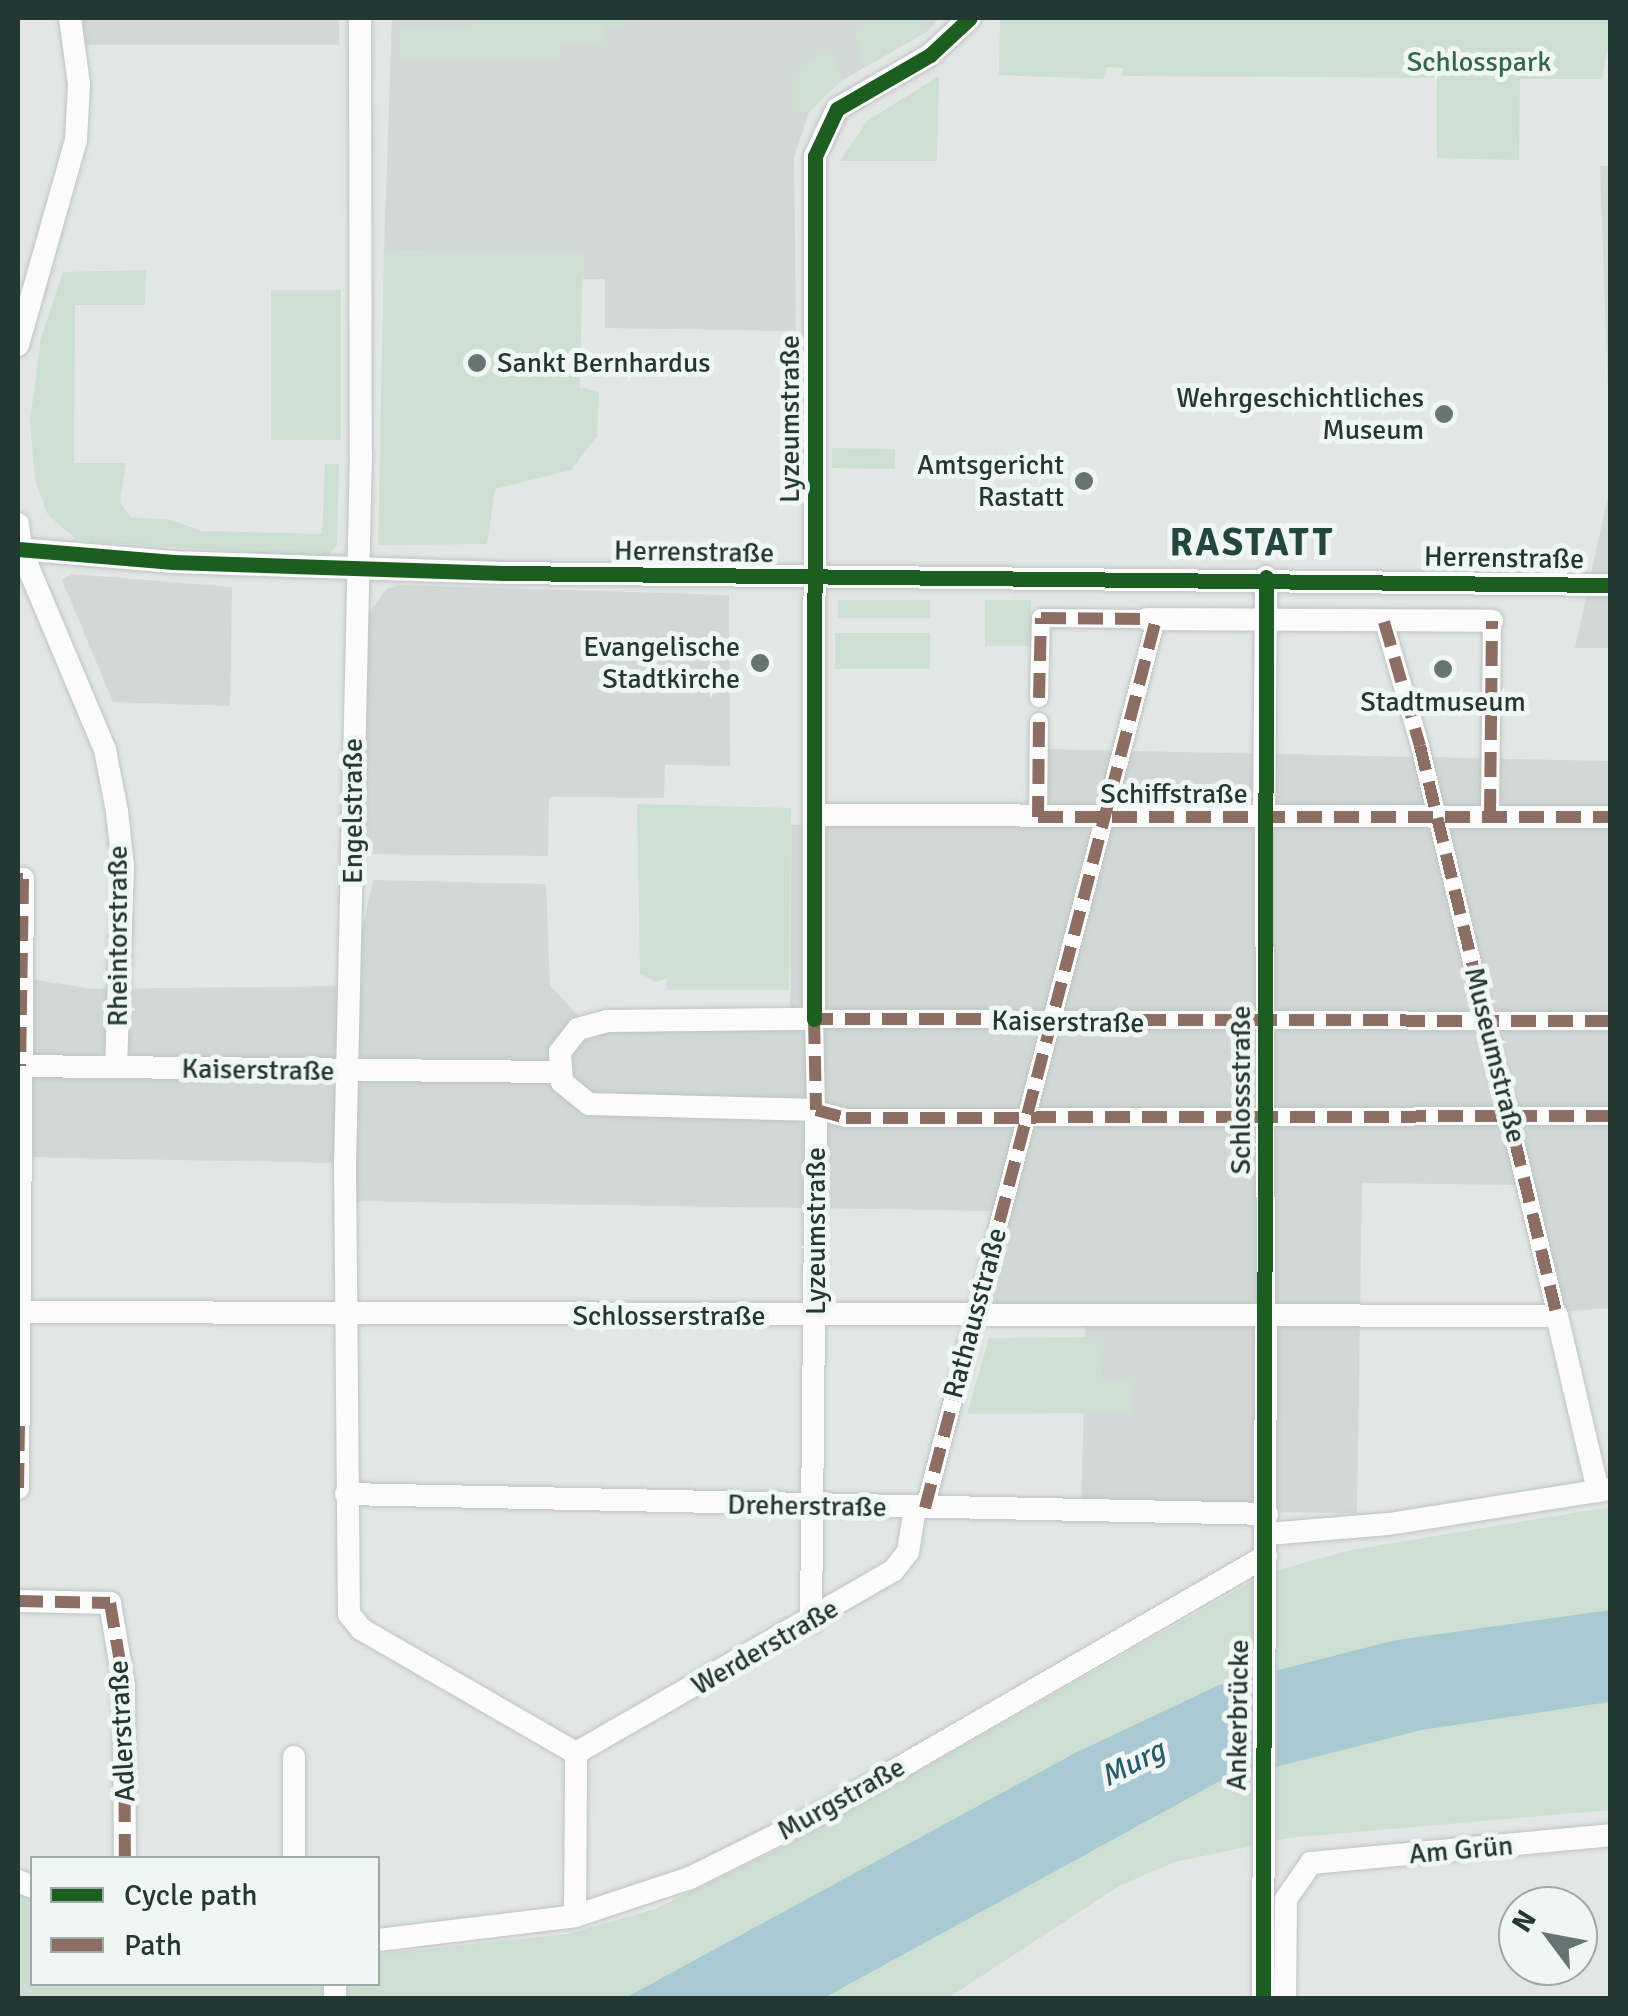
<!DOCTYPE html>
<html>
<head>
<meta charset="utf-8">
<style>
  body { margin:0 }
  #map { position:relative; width:1628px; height:2016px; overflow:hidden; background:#e2e7e5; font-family:Signika,sans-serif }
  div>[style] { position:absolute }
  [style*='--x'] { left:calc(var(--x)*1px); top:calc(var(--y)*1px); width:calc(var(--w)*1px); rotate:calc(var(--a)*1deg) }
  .built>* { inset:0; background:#d1d8d5; transform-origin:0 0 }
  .green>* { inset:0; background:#cddfd3; transform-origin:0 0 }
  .water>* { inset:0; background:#a8c9d1 }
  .roads { filter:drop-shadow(0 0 2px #bfc4c2) drop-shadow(0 0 2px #bfc4c2) }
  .pedestrian>* { height:18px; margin:-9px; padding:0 9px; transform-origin:9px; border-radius:9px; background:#fbfbfb }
  .minor>* { height:22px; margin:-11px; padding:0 11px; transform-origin:11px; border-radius:11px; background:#fbfbfb }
  .quiet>* { height:12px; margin-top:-6px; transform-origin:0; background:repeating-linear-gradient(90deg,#8d6e63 0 25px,transparent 0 37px) }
  .cycleway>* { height:15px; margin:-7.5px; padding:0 7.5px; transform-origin:7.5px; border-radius:7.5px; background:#1b5e20 }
  .dots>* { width:28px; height:28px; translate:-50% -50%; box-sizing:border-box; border:5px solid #f0f6f3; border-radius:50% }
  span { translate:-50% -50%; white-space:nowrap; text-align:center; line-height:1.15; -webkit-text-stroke:10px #f0f6f3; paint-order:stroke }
  .park-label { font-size:28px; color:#32694a }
  .poi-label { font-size:28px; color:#233733 }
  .left { translate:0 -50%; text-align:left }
  .right { translate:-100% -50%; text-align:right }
  .street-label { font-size:28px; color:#233733 }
  .water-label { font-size:30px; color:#255c6b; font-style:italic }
  .district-label { font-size:38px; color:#22473f; font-weight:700; letter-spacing:2.5px }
  .frame { position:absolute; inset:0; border:20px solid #233733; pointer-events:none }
  .legend { position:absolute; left:30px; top:1856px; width:350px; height:130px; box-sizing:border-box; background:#f0f6f3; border:2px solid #9eaaa6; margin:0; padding:12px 18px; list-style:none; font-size:30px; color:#233733 }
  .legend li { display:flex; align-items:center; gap:20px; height:50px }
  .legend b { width:50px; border:2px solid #9eaaa6 }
  .north { position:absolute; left:1498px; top:1886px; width:100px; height:100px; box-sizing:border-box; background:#f0f6f3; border:2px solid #9eaaa6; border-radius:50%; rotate:302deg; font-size:28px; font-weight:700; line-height:40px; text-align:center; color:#233733 }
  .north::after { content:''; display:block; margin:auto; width:35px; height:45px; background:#667571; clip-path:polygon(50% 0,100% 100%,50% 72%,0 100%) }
</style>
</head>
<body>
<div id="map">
  <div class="built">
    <div style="left:83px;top:18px;width:256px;height:27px"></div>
    <div style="clip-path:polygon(392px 18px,939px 18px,928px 31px,841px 81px,809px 112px,794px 157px,796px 331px,605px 328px,605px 279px,583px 279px,583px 254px,384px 251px)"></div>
    <div style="clip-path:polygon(1600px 166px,1610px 166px,1610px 448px)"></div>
    <div style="clip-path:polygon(1610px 487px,1610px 648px,1575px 648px,1586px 597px)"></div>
    <div style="clip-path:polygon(72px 574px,232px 587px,230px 706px,113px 702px,62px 580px)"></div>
    <div style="clip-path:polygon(401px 585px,729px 595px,730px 766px,665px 765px,664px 798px,549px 797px,548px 856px,365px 854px,368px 615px,386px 589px)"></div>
    <div style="clip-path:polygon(1039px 749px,1610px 761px,1610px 1308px,1559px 1312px,1526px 1185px,1362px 1183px,1357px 1513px,1081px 1511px,1086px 1319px,974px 1318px,1001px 1211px,345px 1201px,344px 1163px,18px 1157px,18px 977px,92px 989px,350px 986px,373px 880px,546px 884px,550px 986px,592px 1030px,790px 1028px,791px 825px,1039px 827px)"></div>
  </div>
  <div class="green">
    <div style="clip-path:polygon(475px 18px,624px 18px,624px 26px,605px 26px,604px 43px,561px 42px,560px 58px,400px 60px,400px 26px,474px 26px)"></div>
    <div style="clip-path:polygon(871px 18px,914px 18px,928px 31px,864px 68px,854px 28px)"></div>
    <div style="clip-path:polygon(1000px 18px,1610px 18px,1610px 37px,1602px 79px,1520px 79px,1519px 160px,1437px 158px,1437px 78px,1122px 76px,1123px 68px,1107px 67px,1103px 79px,999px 75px)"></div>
    <div style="clip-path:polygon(831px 46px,841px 81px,809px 112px,793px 112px,793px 74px)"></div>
    <div style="clip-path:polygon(939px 76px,937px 161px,840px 161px,867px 121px)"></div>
    <div style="clip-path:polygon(384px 251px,583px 254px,580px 387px,599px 392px,597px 436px,571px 470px,495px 489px,487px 544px,378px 545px)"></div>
    <div style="clip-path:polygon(146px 270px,145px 305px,75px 305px,74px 463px,126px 463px,120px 502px,131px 517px,171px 520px,202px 531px,322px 534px,325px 464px,339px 464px,337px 545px,327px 557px,94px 542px,76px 539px,48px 515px,35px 480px,30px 421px,41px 338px,63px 272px)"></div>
    <div style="left:271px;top:290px;width:70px;height:150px"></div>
    <div style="left:832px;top:448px;width:63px;height:20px;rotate:1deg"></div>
    <div style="left:930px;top:600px;width:18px;height:92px;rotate:90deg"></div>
    <div style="left:985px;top:600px;width:46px;height:46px"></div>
    <div style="left:930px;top:633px;width:36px;height:95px;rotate:90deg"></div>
    <div style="clip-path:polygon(637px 804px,791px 808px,789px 990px,666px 990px,667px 978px,657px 982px,640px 974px)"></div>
    <div style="clip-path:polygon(1103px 1337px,1102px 1380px,1133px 1381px,1132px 1413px,967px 1414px,989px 1338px)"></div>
    <div style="clip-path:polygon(1610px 1507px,1610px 1610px,1396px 1640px,1219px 1685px,1075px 1753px,625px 1998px,18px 1998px,18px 1891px,32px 1898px,32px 1984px,378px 1984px,378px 1954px,568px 1934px,655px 1909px,789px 1844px,1267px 1573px,1351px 1550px)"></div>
    <div style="clip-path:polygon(1610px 1702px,1610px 1810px,1288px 1838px,1175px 1862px,1119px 1886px,948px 1998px,824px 1998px,1220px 1781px,1422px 1730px)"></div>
  </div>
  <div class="water">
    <div style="clip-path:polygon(1610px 1610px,1610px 1702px,1422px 1730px,1220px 1781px,824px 1998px,625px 1998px,1075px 1753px,1219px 1685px,1396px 1640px)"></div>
  </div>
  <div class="roads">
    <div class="pedestrian">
      <div style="--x:1384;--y:622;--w:129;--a:73.8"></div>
      <div style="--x:1420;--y:746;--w:586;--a:76.49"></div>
      <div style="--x:1039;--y:698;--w:80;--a:-88.6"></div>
      <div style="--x:1041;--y:618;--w:106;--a:0.5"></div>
      <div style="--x:1490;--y:814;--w:193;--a:-89.4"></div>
      <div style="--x:1038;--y:817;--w:95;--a:-89.4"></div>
      <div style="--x:1264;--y:819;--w:500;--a:89.77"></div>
      <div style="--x:1610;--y:1021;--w:796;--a:-179.86"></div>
      <div style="--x:814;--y:1019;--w:91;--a:88.7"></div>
      <div style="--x:816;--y:1110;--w:31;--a:15"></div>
      <div style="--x:846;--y:1118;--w:764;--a:-0.15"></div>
      <div style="--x:925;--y:1508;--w:919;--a:-75.43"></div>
    </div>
    <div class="minor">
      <div style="--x:360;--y:18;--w:436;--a:89.9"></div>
      <div style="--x:361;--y:454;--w:709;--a:91.29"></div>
      <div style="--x:345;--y:1163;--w:451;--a:89.5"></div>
      <div style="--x:349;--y:1614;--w:19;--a:51"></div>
      <div style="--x:361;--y:1629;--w:248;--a:30"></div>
      <div style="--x:576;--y:1753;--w:366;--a:-29.9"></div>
      <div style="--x:893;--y:1571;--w:24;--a:-52"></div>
      <div style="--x:908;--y:1552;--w:45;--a:-81"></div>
      <div style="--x:18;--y:345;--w:213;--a:-74.2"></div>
      <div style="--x:76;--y:140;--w:56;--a:-86.9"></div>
      <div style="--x:79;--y:84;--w:67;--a:-97.8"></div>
      <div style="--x:18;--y:524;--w:26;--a:83"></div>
      <div style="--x:21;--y:550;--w:217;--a:67.2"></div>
      <div style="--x:105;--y:750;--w:62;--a:78.9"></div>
      <div style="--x:117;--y:811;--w:56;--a:83.9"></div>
      <div style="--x:123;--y:867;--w:200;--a:92"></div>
      <div style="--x:18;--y:549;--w:156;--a:4.8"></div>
      <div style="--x:173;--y:562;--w:330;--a:1.9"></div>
      <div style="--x:503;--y:573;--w:1107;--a:0.62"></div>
      <div style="--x:1147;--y:619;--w:345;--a:0.3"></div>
      <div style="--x:814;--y:815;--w:796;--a:0.14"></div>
      <div style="--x:1264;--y:819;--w:242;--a:-89.5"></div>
      <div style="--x:18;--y:879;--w:5;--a:0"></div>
      <div style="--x:23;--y:879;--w:609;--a:90.47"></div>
      <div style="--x:18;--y:1066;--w:540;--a:0.64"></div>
      <div style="--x:20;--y:1312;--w:1537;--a:0.15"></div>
      <div style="--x:1557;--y:1316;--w:180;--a:76.8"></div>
      <div style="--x:346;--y:1494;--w:921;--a:1.24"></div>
      <div style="--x:1267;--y:1534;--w:122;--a:-4.7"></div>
      <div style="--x:1389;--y:1524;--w:224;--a:-9"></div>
      <div style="--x:18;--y:1601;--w:92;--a:1.2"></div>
      <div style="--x:110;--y:1603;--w:84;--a:80.4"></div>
      <div style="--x:124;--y:1686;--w:172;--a:89.7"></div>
      <div style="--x:811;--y:1623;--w:513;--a:-89.44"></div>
      <div style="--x:816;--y:1110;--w:227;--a:-178.5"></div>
      <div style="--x:589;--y:1104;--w:35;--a:-141"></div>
      <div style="--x:562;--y:1082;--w:30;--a:-94"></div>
      <div style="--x:560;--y:1052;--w:29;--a:-52"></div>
      <div style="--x:578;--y:1029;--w:30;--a:-15"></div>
      <div style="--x:607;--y:1021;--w:207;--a:-0.6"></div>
      <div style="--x:814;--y:1019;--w:863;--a:-89.93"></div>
      <div style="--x:815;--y:156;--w:52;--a:-64.9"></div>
      <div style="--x:837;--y:109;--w:108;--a:-30.1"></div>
      <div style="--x:930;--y:55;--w:54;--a:-42.8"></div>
      <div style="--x:294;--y:1858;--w:101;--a:-90"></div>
      <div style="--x:18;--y:1881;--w:15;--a:23"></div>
      <div style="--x:575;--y:1916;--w:163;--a:-89.6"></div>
      <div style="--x:378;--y:1940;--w:198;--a:-6.9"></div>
      <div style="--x:575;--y:1916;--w:121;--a:-18.3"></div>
      <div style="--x:690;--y:1878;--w:146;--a:-26.4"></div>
      <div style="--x:821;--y:1813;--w:514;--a:-30.01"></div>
      <div style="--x:335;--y:1998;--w:14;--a:-90"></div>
      <div style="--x:1263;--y:1998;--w:679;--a:-89.75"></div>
      <div style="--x:1285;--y:1998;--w:99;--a:-89.4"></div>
      <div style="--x:1286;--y:1899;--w:44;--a:-55.2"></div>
      <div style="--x:1311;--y:1863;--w:300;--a:-5.3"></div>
    </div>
  </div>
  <div class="quiet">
    <div style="--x:1384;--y:622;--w:129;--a:73.8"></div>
    <div style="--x:1420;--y:746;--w:586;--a:76.49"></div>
    <div style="--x:1039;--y:698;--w:80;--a:-88.6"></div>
    <div style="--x:1041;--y:618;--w:106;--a:0.5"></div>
    <div style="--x:1039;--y:722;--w:95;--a:90.6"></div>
    <div style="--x:1038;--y:817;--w:572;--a:0"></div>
    <div style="--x:1490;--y:814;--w:193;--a:-89.4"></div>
    <div style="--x:18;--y:879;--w:5;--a:0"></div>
    <div style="--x:23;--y:879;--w:187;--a:90.9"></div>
    <div style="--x:1610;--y:1021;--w:796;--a:-179.86"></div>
    <div style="--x:814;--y:1019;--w:91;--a:88.7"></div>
    <div style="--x:816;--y:1110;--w:31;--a:15"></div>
    <div style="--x:846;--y:1118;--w:764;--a:-0.15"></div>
    <div style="--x:18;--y:1488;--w:65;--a:-89.1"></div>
    <div style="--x:925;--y:1508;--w:919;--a:-75.43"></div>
    <div style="--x:18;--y:1601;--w:92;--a:1.2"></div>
    <div style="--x:110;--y:1603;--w:84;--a:80.4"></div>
    <div style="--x:124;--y:1686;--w:172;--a:89.7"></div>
  </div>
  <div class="cycleway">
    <div style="--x:18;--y:549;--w:156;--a:4.8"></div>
    <div style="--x:173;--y:562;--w:330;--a:1.9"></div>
    <div style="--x:503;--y:573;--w:1107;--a:0.62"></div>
    <div style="--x:814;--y:1019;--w:863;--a:-89.93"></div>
    <div style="--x:815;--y:156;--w:52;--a:-64.9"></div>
    <div style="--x:837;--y:109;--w:108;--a:-30.1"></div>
    <div style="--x:930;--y:55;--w:54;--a:-42.8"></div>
    <div style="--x:1263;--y:1998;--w:1421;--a:-89.88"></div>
  </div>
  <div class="dots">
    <div style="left:477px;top:363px;background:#667571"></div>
    <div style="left:1444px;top:414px;background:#667571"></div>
    <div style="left:1084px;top:481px;background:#667571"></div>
    <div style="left:760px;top:663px;background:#667571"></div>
    <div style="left:1443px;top:669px;background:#667571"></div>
  </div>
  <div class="park-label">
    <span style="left:1479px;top:62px">Schlosspark</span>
  </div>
  <div class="poi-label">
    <span class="left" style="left:497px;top:363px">Sankt Bernhardus</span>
    <span class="right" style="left:1424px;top:414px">Wehrgeschichtliches<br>Museum</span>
    <span class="right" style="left:1064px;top:481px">Amtsgericht<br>Rastatt</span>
    <span class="right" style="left:740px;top:663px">Evangelische<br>Stadtkirche</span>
    <span style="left:1443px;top:702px">Stadtmuseum</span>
  </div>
  <div class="street-label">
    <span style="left:790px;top:419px;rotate:-90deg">Lyzeumstraße</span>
    <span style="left:694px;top:552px;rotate:1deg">Herrenstraße</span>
    <span style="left:1504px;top:558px;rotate:1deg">Herrenstraße</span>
    <span style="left:1174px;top:794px">Schiffstraße</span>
    <span style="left:353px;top:811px;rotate:-90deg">Engelstraße</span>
    <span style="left:118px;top:936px;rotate:-90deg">Rheintorstraße</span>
    <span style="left:1068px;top:1022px;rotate:1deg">Kaiserstraße</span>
    <span style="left:1495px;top:1055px;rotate:76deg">Museumstraße</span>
    <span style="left:258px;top:1070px;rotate:1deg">Kaiserstraße</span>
    <span style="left:1241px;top:1090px;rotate:-90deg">Schlossstraße</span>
    <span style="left:816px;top:1231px;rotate:-90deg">Lyzeumstraße</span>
    <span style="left:975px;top:1313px;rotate:-75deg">Rathausstraße</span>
    <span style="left:669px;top:1316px">Schlosserstraße</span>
    <span style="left:807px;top:1506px;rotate:1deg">Dreherstraße</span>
    <span style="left:765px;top:1647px;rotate:-30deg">Werderstraße</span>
    <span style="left:1238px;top:1715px;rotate:-89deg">Ankerbrücke</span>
    <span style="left:122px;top:1731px;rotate:-93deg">Adlerstraße</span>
    <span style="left:841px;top:1799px;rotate:-29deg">Murgstraße</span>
    <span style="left:1461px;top:1850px;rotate:-5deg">Am Grün</span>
  </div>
  <div class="water-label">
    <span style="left:1133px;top:1764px;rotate:-27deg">Murg</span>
  </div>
  <div class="district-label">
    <span style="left:1252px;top:543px">RASTATT</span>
  </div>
  <div class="frame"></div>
  <ul class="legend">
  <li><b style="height:12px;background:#1b5e20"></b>Cycle path</li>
  <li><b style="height:12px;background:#8d6e63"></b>Path</li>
  </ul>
  <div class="north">N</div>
</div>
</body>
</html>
